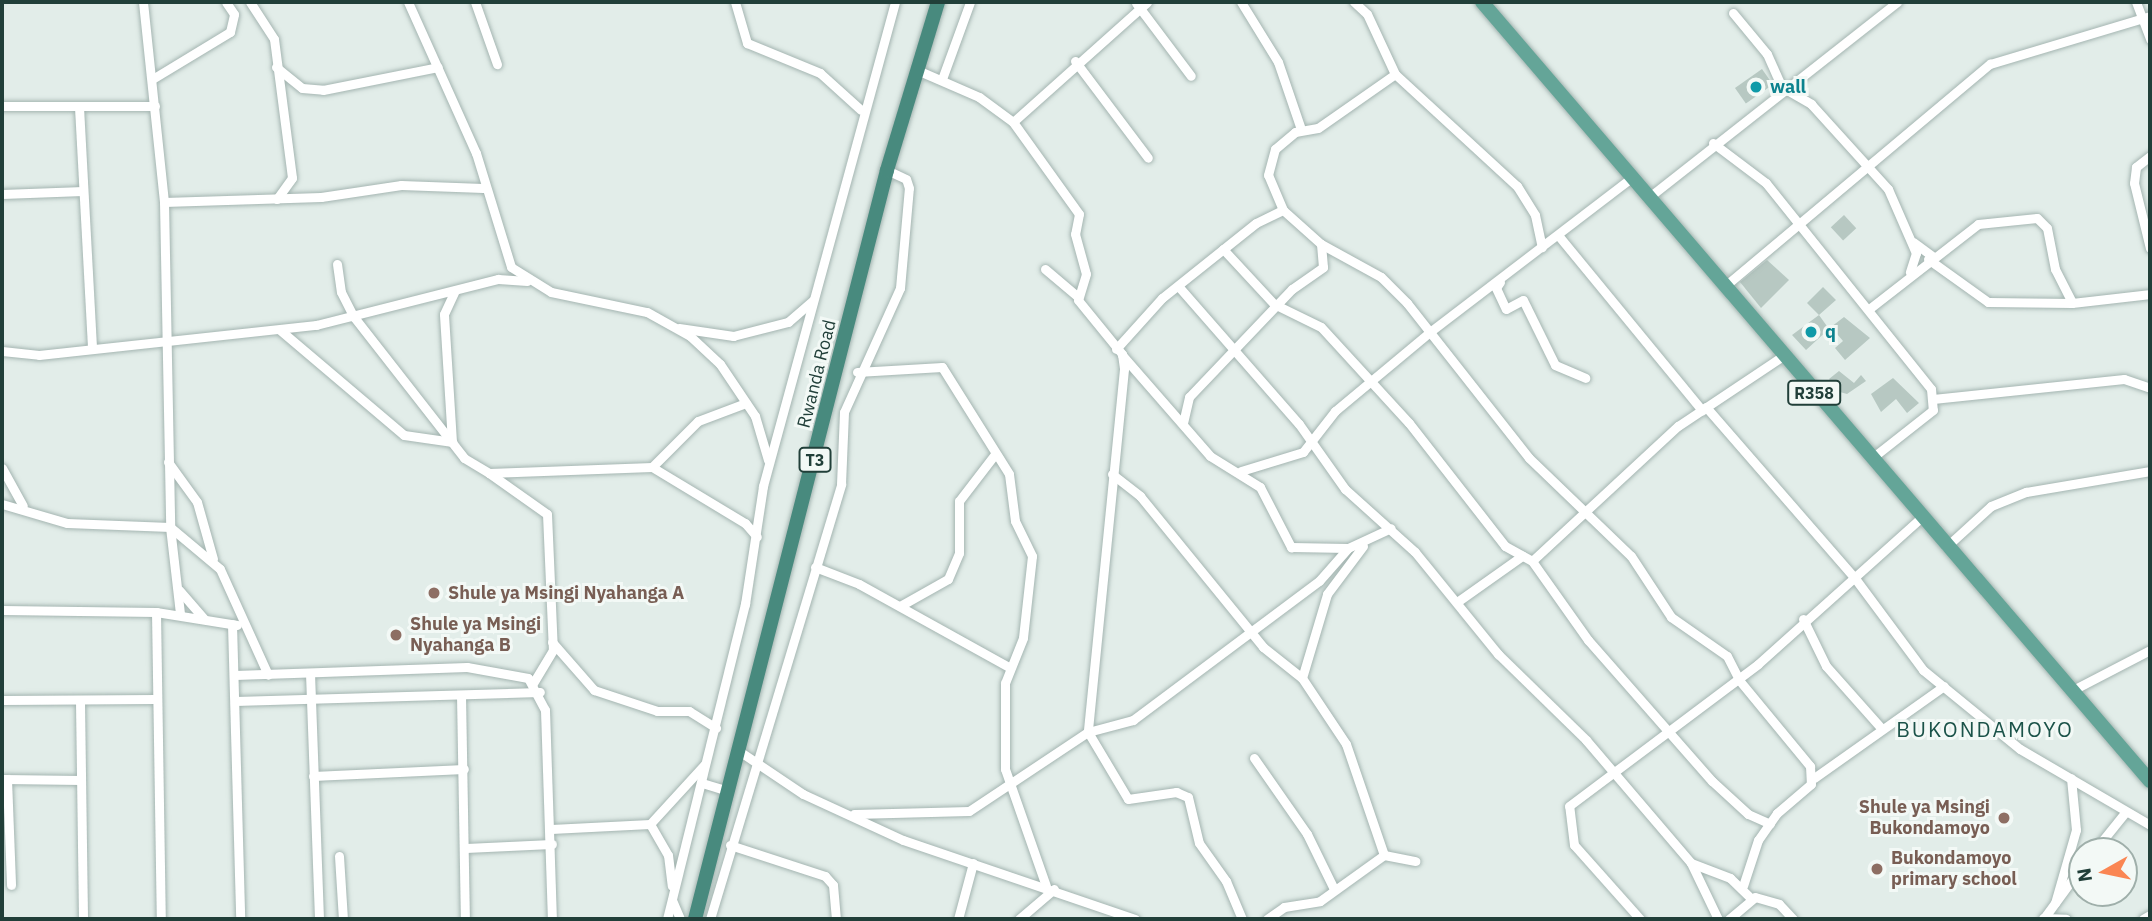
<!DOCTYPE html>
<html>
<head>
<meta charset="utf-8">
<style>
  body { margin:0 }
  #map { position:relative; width:2152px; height:921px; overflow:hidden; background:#e2ede9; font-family:"IBM Plex Sans",sans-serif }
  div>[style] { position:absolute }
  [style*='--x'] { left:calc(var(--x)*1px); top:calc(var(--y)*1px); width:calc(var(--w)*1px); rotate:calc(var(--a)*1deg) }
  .building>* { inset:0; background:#b7c8c2; transform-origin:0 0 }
  .roads { filter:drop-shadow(0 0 2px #a4b5b1) drop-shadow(0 0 2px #a4b5b1) }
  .minor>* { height:9px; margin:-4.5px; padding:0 4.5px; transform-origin:4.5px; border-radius:4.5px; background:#fff }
  .primary>* { height:14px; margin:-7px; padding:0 7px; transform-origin:7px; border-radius:7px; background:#64a598 }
  .trunk>* { height:14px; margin:-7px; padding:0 7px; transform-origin:7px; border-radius:7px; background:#488a7e }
  .dots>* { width:19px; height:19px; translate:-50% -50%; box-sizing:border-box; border:4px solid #f3f9f6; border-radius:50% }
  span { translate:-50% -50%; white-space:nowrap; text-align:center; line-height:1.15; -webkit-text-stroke:6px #f3f9f6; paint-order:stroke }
  .shield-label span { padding:2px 5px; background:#f3f9f6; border:2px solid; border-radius:5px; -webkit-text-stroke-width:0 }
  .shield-label { font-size:16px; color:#213f39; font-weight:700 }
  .culture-label { font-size:18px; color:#0d838f; font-weight:700 }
  .left { translate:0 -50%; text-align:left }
  .street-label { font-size:18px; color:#213f39 }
  .education-label { font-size:18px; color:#785e54; font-weight:700 }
  .right { translate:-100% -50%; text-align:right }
  .quarter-label { font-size:21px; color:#1b5349; letter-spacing:2px }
  .frame { position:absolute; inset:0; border:4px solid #213f39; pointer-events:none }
  .north { position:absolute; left:2068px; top:837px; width:70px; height:70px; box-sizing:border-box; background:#f3f9f6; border:2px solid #9fafaa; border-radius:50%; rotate:261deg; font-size:19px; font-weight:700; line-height:28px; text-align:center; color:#213f39 }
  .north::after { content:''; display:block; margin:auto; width:24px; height:32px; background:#fa8653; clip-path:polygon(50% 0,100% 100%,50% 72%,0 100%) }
</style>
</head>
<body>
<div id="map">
  <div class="building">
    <div style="left:1762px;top:69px;width:19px;height:33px;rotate:55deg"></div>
    <div style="left:1844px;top:215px;width:18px;height:18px;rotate:47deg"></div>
    <div style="clip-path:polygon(1767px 260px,1789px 280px,1761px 308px,1740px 282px)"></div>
    <div style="clip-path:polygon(1823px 287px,1836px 300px,1819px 315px,1829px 329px,1806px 350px,1792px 335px,1819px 315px,1807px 303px)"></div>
    <div style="clip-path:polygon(1844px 317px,1870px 338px,1845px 360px,1835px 348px,1843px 341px,1831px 327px)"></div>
    <div style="clip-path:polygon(1839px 371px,1854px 383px,1861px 375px,1866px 381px,1847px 394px,1840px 392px,1829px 379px)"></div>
    <div style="clip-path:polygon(1893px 378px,1919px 403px,1907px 413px,1896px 399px,1881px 412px,1871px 394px)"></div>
  </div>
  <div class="roads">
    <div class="minor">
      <div style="--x:143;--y:2;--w:201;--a:84"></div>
      <div style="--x:164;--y:202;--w:325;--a:88.9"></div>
      <div style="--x:170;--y:527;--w:88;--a:83.4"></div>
      <div style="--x:250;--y:2;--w:44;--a:57"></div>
      <div style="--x:274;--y:39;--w:140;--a:82.6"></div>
      <div style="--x:292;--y:178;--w:26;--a:126"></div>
      <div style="--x:408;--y:2;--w:166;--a:65.8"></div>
      <div style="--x:476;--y:153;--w:119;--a:72.9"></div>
      <div style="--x:511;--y:267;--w:47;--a:32"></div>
      <div style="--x:551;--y:292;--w:98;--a:11.8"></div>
      <div style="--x:647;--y:312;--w:49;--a:29.2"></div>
      <div style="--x:690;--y:336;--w:41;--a:43"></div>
      <div style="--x:720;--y:364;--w:63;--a:56.1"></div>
      <div style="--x:755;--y:416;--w:46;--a:73.5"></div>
      <div style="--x:475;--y:2;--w:66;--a:70.5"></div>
      <div style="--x:735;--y:2;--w:43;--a:73.7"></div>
      <div style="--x:747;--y:43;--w:79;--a:22.3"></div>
      <div style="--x:820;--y:73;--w:55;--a:42.1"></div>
      <div style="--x:1241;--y:2;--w:70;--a:58.3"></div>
      <div style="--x:1278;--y:62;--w:71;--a:71.1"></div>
      <div style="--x:2136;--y:2;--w:40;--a:69"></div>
      <div style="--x:1136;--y:3;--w:91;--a:53"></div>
      <div style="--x:1733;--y:13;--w:53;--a:50.3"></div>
      <div style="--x:1767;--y:54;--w:36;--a:66"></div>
      <div style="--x:1782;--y:87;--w:34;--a:30"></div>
      <div style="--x:1811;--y:104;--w:115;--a:47.8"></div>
      <div style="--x:1888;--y:189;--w:70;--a:66.4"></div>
      <div style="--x:1916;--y:253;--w:20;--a:108"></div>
      <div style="--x:1075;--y:61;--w:121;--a:53"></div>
      <div style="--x:276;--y:67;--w:33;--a:39"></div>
      <div style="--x:302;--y:88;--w:21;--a:5"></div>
      <div style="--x:323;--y:90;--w:117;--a:-11.3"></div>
      <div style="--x:917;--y:70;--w:68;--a:23.5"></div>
      <div style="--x:979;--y:97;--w:42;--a:36.3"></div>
      <div style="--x:1013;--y:122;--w:113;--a:54.3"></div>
      <div style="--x:1079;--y:214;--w:20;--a:101"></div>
      <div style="--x:1075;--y:234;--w:41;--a:74.6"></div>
      <div style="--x:1086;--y:274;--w:27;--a:107"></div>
      <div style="--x:1078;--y:300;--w:70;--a:50.8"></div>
      <div style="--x:1122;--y:354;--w:15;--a:82"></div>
      <div style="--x:1124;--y:369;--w:365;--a:95.7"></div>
      <div style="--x:1088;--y:732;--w:78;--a:59.2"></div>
      <div style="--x:1128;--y:799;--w:49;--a:-8.3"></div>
      <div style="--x:1176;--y:792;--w:13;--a:23"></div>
      <div style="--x:1188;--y:797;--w:47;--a:76.6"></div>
      <div style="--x:1199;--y:843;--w:47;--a:54.6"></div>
      <div style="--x:1226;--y:881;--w:41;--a:67.2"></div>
      <div style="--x:1395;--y:74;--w:166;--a:42.6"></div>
      <div style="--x:1517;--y:186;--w:34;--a:58"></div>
      <div style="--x:1535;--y:215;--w:33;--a:78"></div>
      <div style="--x:154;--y:78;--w:89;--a:-31.2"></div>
      <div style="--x:230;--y:32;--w:18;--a:-77"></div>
      <div style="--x:234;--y:14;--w:14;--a:-124"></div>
      <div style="--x:942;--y:79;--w:82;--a:-70"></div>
      <div style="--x:2;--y:106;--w:153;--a:0"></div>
      <div style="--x:79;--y:107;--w:241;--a:86.9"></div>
      <div style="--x:1013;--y:122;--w:180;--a:-41.8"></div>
      <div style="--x:1713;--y:143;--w:66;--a:37"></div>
      <div style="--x:1766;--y:183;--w:264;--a:51.3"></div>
      <div style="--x:1931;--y:389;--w:21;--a:85"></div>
      <div style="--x:1933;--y:410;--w:78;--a:141.8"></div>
      <div style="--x:2150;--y:156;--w:18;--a:142"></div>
      <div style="--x:2136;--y:167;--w:16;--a:97"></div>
      <div style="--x:2134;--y:183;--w:67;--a:76.2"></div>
      <div style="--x:2;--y:194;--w:81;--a:-2.1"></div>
      <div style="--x:1648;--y:198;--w:317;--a:-38.2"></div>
      <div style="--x:164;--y:202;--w:157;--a:-1.8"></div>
      <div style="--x:321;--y:197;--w:81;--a:-8.5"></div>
      <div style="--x:401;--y:185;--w:82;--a:2.1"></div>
      <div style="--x:1558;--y:235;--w:227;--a:50.6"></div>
      <div style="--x:1913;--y:242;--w:26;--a:36"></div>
      <div style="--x:1321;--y:244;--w:68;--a:28.8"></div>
      <div style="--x:1381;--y:277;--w:37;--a:45"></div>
      <div style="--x:1407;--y:303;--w:197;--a:51.8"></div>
      <div style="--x:1529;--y:458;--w:141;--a:43.9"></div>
      <div style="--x:1631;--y:556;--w:73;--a:56.7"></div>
      <div style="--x:1671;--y:617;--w:68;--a:34.9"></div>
      <div style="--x:1727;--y:656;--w:27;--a:63"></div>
      <div style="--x:1739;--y:680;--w:112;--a:50.5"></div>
      <div style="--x:1810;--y:766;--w:18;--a:87"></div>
      <div style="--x:1811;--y:784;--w:45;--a:139.5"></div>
      <div style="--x:1777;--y:813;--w:33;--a:125"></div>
      <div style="--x:1758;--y:840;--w:48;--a:108.1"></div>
      <div style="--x:1223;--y:249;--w:75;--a:47.2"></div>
      <div style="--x:1274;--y:304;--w:52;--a:26.1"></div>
      <div style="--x:1321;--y:327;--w:130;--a:47.5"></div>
      <div style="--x:1409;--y:423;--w:156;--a:52"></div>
      <div style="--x:1505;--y:546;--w:31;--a:29"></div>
      <div style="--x:1532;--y:561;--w:97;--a:54.7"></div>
      <div style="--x:1588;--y:640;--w:188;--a:48.7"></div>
      <div style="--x:1712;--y:781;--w:49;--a:42.5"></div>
      <div style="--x:1748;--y:814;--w:24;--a:24"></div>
      <div style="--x:1928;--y:259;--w:74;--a:35.6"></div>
      <div style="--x:1988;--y:302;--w:84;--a:0.7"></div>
      <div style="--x:2072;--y:303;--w:79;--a:-6.6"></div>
      <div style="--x:337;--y:264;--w:28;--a:82"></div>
      <div style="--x:341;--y:292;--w:28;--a:63"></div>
      <div style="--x:354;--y:317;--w:179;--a:52"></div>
      <div style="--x:464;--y:458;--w:29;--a:31"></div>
      <div style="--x:489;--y:473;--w:163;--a:-2.1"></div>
      <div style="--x:652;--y:467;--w:65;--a:-45"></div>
      <div style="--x:698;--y:421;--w:51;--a:-20.6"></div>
      <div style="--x:1045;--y:269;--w:42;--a:40.2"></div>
      <div style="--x:1500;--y:282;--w:7;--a:124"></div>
      <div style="--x:1496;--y:288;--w:23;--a:65"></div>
      <div style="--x:1506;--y:309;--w:19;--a:-28"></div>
      <div style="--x:1523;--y:300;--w:72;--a:63.8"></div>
      <div style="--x:1555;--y:365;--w:33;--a:23"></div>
      <div style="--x:1725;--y:286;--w:346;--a:-40"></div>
      <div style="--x:1990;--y:64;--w:167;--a:-16.7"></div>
      <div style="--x:1179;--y:287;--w:182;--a:48.8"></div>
      <div style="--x:1299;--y:424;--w:80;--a:54.7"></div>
      <div style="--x:1345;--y:489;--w:94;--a:42"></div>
      <div style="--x:1415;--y:552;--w:132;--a:50.9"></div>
      <div style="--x:1498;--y:654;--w:123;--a:44.3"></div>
      <div style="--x:1586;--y:740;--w:162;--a:49.5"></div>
      <div style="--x:1691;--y:863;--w:62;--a:64.3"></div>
      <div style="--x:1869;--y:309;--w:138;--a:-37.9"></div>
      <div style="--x:1978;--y:224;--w:59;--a:-5.8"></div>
      <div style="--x:2037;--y:218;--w:14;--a:45"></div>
      <div style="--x:2047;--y:228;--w:42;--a:79"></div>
      <div style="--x:2055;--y:269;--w:38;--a:63"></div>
      <div style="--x:679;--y:328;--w:55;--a:8.4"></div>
      <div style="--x:733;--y:336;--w:57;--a:-14.3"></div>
      <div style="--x:788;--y:322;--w:33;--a:-41"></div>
      <div style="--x:280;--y:330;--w:162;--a:40.3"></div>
      <div style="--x:404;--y:435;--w:49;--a:8.3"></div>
      <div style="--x:452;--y:442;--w:128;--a:-93.6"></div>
      <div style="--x:444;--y:314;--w:26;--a:-65"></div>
      <div style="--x:1116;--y:349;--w:69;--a:-48"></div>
      <div style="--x:1162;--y:298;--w:120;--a:-38.6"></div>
      <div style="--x:1256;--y:223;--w:30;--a:-26"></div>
      <div style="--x:2;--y:351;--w:37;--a:6"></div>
      <div style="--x:39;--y:355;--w:279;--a:-6.2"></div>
      <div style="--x:316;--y:325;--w:188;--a:-14.2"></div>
      <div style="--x:498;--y:279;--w:29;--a:4"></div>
      <div style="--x:1122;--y:355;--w:134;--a:48.9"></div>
      <div style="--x:1210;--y:456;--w:59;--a:31.8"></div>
      <div style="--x:1260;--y:487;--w:68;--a:62.7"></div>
      <div style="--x:1291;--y:547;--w:57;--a:1"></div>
      <div style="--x:857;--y:372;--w:85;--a:-3.4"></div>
      <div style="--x:942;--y:367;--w:126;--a:57.9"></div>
      <div style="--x:1009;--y:474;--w:47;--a:82.7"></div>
      <div style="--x:1015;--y:521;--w:39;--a:64"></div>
      <div style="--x:1032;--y:556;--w:82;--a:96.3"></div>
      <div style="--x:1023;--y:638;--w:48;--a:111.8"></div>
      <div style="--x:1005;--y:683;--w:86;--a:90"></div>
      <div style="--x:1005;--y:769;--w:124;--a:70.7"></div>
      <div style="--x:1933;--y:399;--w:192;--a:-6"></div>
      <div style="--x:2124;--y:379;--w:28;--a:19"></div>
      <div style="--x:1706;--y:407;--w:225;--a:49"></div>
      <div style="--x:1854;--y:577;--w:116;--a:53.4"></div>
      <div style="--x:1923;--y:670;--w:125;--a:39.2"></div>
      <div style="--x:2020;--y:749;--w:151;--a:30.3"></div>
      <div style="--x:1183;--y:423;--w:27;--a:-77"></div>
      <div style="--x:1189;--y:397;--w:149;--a:-46.4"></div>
      <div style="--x:1292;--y:289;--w:38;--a:-35"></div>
      <div style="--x:1323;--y:267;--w:23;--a:-95"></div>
      <div style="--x:1321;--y:244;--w:51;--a:-138.2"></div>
      <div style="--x:1283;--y:210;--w:38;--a:-113"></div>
      <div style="--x:1268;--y:175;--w:27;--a:-75"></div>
      <div style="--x:1275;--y:149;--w:26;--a:-40"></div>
      <div style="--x:1295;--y:132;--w:23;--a:-10"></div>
      <div style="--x:1318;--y:128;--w:94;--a:-35"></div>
      <div style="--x:1395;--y:74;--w:66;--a:-115"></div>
      <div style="--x:1367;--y:14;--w:18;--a:-137"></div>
      <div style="--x:168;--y:462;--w:49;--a:54.1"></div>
      <div style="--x:197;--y:502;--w:59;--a:74.3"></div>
      <div style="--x:652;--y:467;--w:109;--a:31.1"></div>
      <div style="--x:745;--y:523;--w:18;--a:49"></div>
      <div style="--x:2;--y:468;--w:43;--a:61.1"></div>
      <div style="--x:1241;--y:471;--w:65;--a:-17"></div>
      <div style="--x:1303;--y:452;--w:52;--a:-52"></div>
      <div style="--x:1335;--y:411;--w:125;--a:-39.8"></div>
      <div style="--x:1431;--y:331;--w:252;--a:-37.4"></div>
      <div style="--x:489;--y:473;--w:71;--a:35.3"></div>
      <div style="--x:547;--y:514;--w:136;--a:87.5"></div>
      <div style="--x:553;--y:650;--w:39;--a:121"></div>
      <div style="--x:1112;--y:474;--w:36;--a:38"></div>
      <div style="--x:1140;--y:496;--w:195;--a:50.8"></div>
      <div style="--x:1263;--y:647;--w:50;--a:38.5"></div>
      <div style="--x:1302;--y:678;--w:79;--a:56.3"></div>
      <div style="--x:1346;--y:744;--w:117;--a:71.1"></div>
      <div style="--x:2;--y:504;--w:68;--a:16.3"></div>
      <div style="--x:67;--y:523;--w:103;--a:2.2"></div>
      <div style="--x:170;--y:527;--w:65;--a:40"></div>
      <div style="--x:220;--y:569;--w:116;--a:65.6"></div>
      <div style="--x:1946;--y:547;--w:61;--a:-42.3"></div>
      <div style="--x:1991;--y:506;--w:38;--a:-22"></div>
      <div style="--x:2026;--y:492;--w:126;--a:-9.6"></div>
      <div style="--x:1532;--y:561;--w:199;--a:-42.8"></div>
      <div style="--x:1678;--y:426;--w:126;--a:-33.7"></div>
      <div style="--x:815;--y:567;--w:47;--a:21.1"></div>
      <div style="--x:859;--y:584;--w:171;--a:29"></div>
      <div style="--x:179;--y:590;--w:37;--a:49"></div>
      <div style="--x:1457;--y:602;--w:80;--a:-35.3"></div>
      <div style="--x:900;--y:606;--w:55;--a:-29.4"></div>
      <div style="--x:948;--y:579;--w:28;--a:-67"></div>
      <div style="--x:959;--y:553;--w:52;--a:-90"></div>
      <div style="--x:959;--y:501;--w:59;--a:-52.5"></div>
      <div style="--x:2;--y:610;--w:154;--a:0.7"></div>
      <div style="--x:156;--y:612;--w:82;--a:9.1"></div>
      <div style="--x:156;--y:612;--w:307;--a:89.1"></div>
      <div style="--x:1803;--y:619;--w:52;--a:63.9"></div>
      <div style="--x:1826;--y:666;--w:83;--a:48.4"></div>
      <div style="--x:232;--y:624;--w:295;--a:88.4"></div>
      <div style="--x:552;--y:642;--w:64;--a:48.8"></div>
      <div style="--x:594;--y:690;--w:66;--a:18.4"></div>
      <div style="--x:657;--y:711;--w:32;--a:0"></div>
      <div style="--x:689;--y:711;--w:32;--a:32"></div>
      <div style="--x:310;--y:673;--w:246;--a:87.9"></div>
      <div style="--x:235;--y:675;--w:232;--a:-2"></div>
      <div style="--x:467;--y:667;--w:62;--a:10.2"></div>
      <div style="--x:528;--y:678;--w:36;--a:62"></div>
      <div style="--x:545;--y:710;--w:209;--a:88.1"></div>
      <div style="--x:1302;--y:678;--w:88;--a:-73.4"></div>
      <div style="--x:1327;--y:594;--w:60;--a:-53.1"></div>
      <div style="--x:2071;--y:691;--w:89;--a:-27.4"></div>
      <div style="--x:461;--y:695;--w:224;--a:89"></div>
      <div style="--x:2;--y:700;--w:154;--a:-0.4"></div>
      <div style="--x:235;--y:701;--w:305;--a:-1.7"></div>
      <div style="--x:80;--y:702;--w:217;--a:89.2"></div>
      <div style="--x:739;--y:751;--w:77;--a:33.9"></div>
      <div style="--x:803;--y:794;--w:110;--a:24.7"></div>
      <div style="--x:903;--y:840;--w:245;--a:18.8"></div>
      <div style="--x:1254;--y:758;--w:93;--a:55.1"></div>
      <div style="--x:1307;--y:834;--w:61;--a:63.9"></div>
      <div style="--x:313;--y:776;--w:151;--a:-2.7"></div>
      <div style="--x:1814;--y:778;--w:159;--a:-35.3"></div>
      <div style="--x:3;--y:779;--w:78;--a:0.7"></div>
      <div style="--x:7;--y:779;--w:106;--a:87.8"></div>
      <div style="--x:702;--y:783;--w:27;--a:17"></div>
      <div style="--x:854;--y:814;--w:115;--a:-1.5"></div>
      <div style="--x:969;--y:811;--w:143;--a:-33.6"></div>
      <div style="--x:1088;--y:732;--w:47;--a:-14.9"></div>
      <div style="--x:1133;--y:720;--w:232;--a:-36.8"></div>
      <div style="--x:1319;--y:581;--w:44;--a:-48.7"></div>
      <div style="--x:1348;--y:548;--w:47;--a:-24.9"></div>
      <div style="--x:650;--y:824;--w:36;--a:60"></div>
      <div style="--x:668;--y:855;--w:31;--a:83"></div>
      <div style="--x:551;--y:829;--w:99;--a:-2.9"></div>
      <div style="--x:650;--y:824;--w:81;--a:-47.5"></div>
      <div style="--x:730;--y:845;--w:100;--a:18.1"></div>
      <div style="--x:825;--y:876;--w:12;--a:48"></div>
      <div style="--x:833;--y:885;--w:34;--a:85"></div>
      <div style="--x:465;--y:848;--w:87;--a:-2.6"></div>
      <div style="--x:2094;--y:851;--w:48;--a:-51"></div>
      <div style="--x:339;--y:856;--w:63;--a:86.4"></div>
      <div style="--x:1691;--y:863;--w:42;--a:21"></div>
      <div style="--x:1730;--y:878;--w:28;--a:44"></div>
      <div style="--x:672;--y:900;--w:21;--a:67"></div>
      <div style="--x:2055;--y:903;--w:76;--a:-74"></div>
      <div style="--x:2076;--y:830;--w:52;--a:-95.5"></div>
      <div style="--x:2043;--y:918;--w:23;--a:2"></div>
      <div style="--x:2044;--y:918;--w:64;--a:-53.8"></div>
      <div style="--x:667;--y:919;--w:325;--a:-76.1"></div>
      <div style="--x:745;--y:604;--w:119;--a:-81.3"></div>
      <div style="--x:763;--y:486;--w:502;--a:-74.74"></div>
      <div style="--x:710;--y:919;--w:454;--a:-73.2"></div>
      <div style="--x:841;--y:484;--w:72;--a:-87.6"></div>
      <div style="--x:844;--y:412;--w:136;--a:-65.7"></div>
      <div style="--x:900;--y:288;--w:100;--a:-84.9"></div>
      <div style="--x:909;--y:188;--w:9;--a:-108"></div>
      <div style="--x:906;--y:179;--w:21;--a:-155"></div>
      <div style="--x:958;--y:919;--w:58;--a:-75"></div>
      <div style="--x:1019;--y:919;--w:46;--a:-40.6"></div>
      <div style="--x:1267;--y:919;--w:21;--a:-35"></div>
      <div style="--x:1284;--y:907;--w:36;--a:-9"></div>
      <div style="--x:1320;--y:901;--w:79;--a:-35.7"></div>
      <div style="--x:1384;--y:855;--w:32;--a:11"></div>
      <div style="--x:1640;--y:919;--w:99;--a:-131.7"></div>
      <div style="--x:1574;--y:845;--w:39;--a:-97"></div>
      <div style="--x:1569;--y:806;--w:236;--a:-36.9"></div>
      <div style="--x:1758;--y:664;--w:219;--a:-41.9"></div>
      <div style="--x:1729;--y:919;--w:34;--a:-40"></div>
      <div style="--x:1755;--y:897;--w:25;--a:16"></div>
      <div style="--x:1779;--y:904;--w:21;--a:47"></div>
      <div style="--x:2143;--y:919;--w:8;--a:-30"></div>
    </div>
    <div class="primary">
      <div style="--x:1482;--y:2;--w:1026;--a:49.39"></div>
    </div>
    <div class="trunk">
      <div style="--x:695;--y:919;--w:773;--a:-75.62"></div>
      <div style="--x:887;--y:170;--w:176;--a:-73.1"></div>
    </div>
  </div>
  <div class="dots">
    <div style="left:1756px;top:87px;background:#0f9aa8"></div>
    <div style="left:1811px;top:332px;background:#0f9aa8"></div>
    <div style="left:434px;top:593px;background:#8d6e63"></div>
    <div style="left:396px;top:635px;background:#8d6e63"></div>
    <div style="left:2004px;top:818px;background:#8d6e63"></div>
    <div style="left:1877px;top:869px;background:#8d6e63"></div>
  </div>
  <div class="shield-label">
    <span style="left:1814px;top:393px">R358</span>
    <span style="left:815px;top:460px">T3</span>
  </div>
  <div class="culture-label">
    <span class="left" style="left:1770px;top:87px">wall</span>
    <span class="left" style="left:1825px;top:332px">q</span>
  </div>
  <div class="street-label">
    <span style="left:817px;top:374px;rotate:-76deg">Rwanda Road</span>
  </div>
  <div class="education-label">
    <span class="left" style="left:448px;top:593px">Shule ya Msingi Nyahanga A</span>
    <span class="left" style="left:410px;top:635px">Shule ya Msingi<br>Nyahanga B</span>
    <span class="right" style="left:1990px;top:818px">Shule ya Msingi<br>Bukondamoyo</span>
    <span class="left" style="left:1891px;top:869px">Bukondamoyo<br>primary school</span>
  </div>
  <div class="quarter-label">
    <span style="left:1985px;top:729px">BUKONDAMOYO</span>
  </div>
  <div class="frame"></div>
  <div class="north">N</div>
</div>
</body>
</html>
